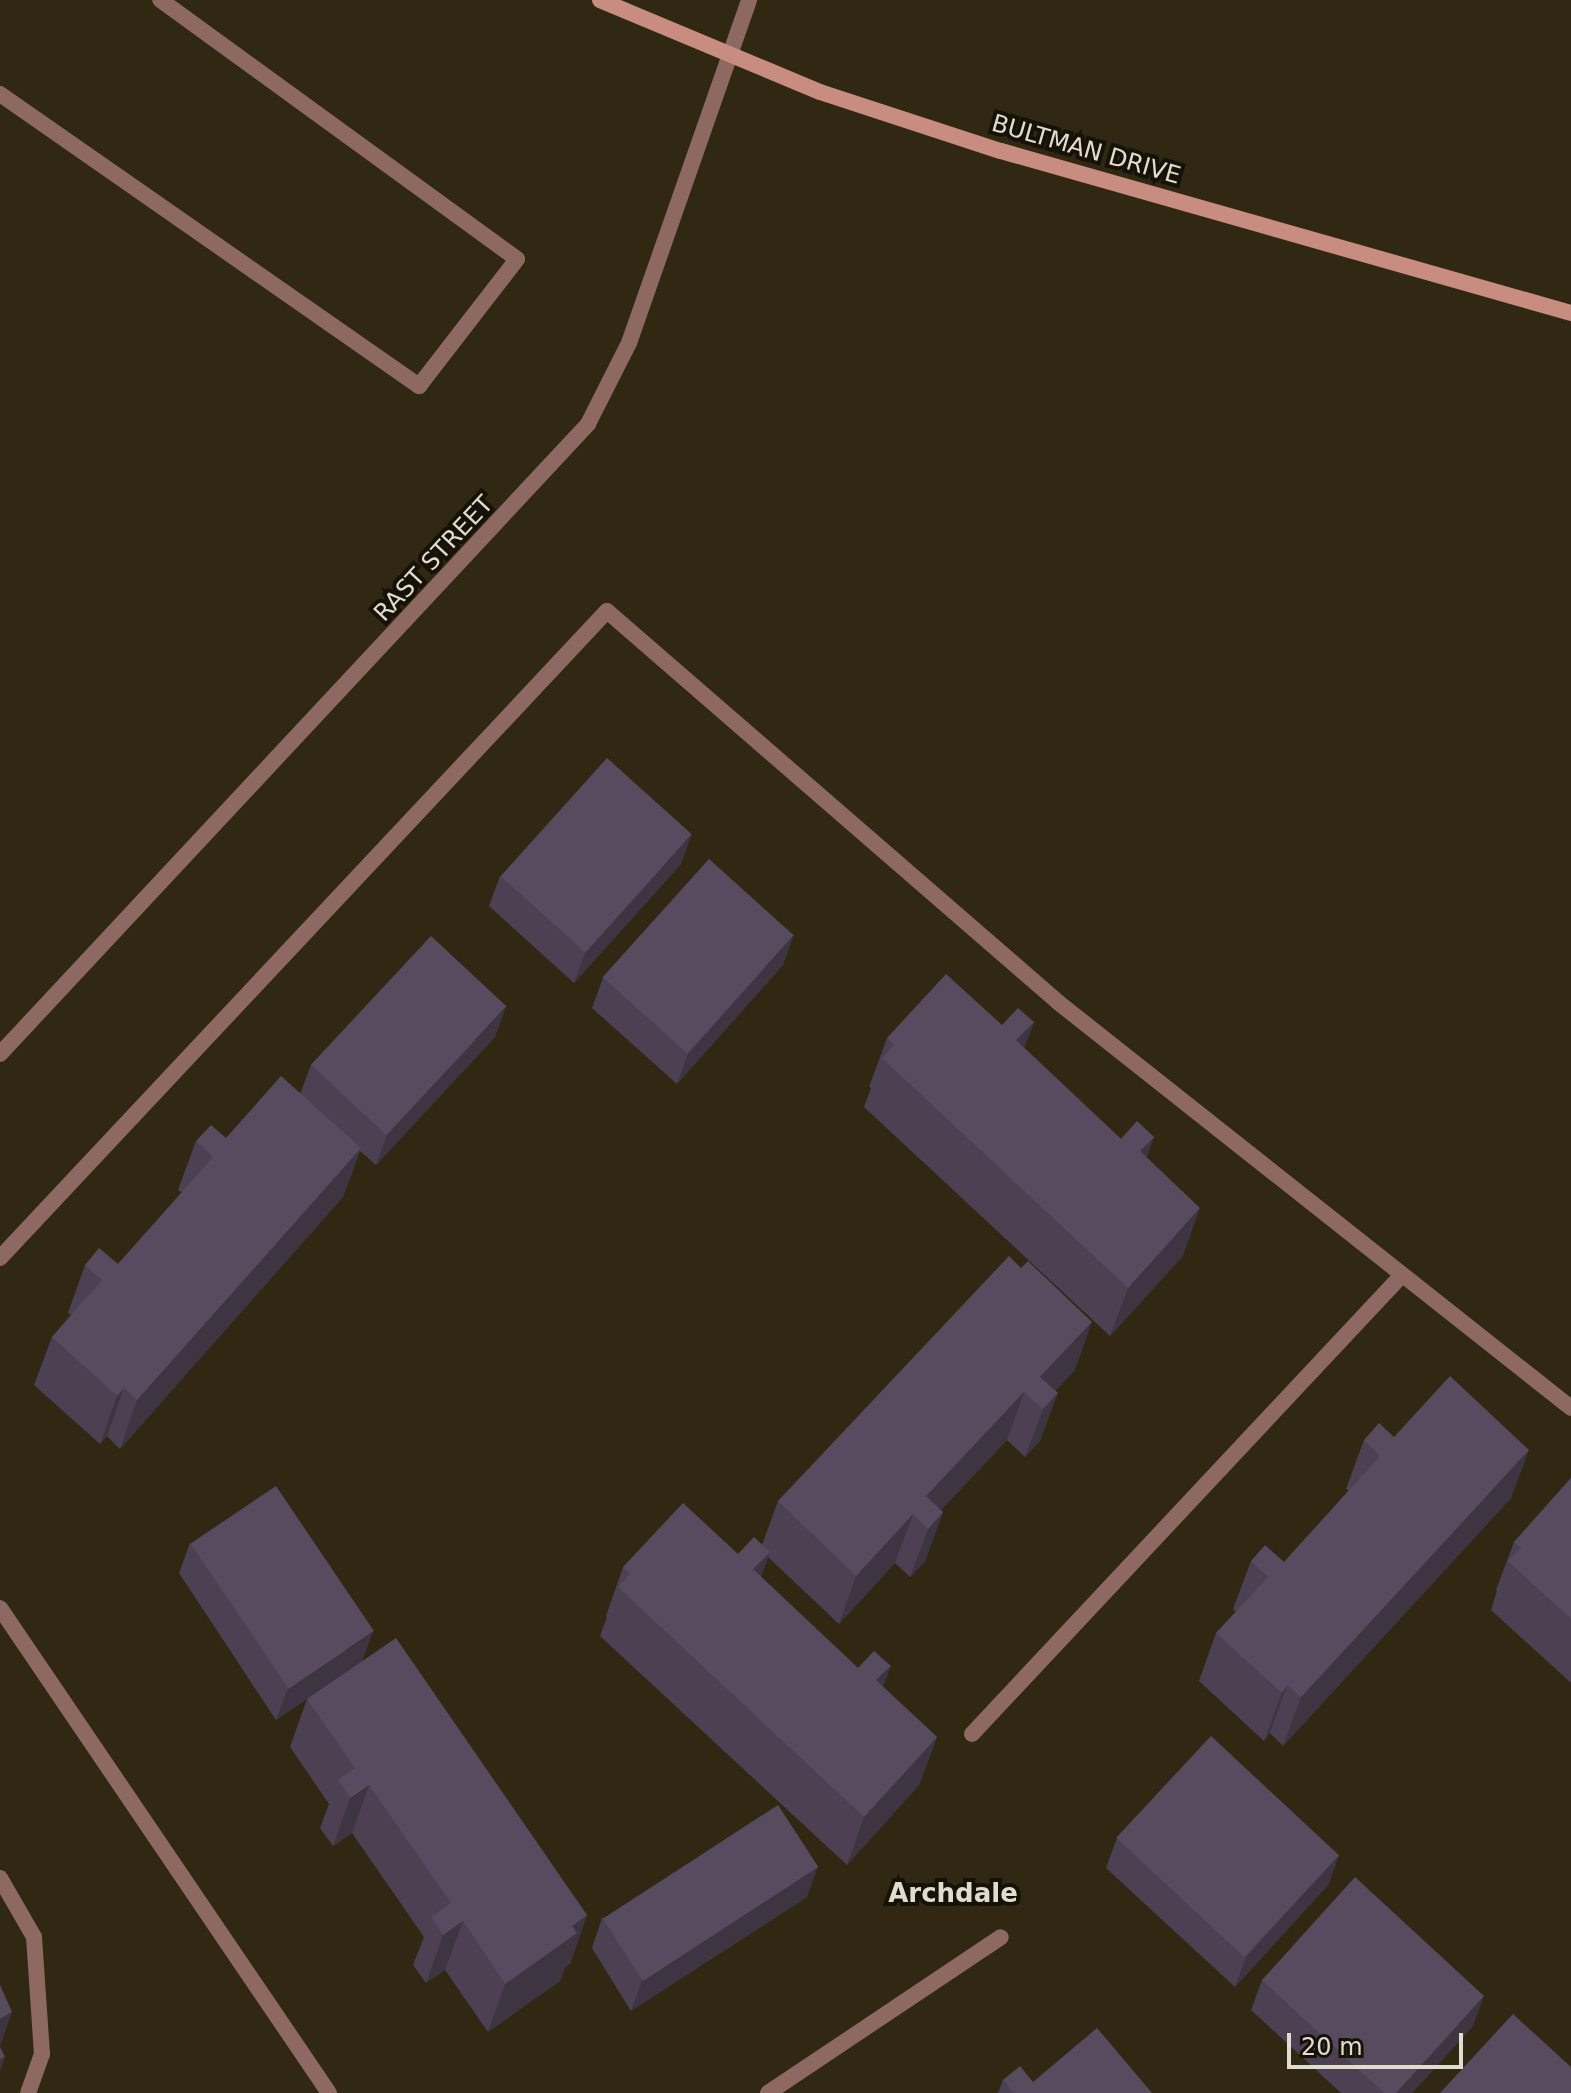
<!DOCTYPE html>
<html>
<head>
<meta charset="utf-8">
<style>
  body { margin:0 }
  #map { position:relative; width:1571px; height:2093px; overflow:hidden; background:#312813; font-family:"DejaVu Sans",sans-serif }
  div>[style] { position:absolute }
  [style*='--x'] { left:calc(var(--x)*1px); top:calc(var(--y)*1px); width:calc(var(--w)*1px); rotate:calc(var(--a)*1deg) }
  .lane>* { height:16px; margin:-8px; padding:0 8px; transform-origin:8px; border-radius:8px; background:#8e6961 }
  .street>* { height:16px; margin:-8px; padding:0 8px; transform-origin:8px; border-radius:8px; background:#8e6961 }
  .secondary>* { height:16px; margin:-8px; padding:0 8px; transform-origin:8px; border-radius:8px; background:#c88d80 }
  .wall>* { inset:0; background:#4c4052 }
  .shaded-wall>* { inset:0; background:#3e3442 }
  .building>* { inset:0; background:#584b5f; transform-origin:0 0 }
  span { translate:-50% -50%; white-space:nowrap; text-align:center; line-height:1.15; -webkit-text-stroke:8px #161208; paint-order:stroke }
  .street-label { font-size:24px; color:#e1dcce }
  .neighbourhood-label { font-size:26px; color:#e1dcce; font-weight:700 }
  .scale { position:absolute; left:1287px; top:2033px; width:176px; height:36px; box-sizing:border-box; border:4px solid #e1dcce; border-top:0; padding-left:10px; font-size:24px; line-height:28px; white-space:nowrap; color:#e1dcce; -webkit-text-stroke:6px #161208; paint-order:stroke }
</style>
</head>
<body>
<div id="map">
  <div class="lane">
    <div style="--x:0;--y:94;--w:511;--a:34.87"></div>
    <div style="--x:419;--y:386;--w:160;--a:-52.3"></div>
    <div style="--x:517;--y:259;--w:441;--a:-144"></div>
    <div style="--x:0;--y:1258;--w:887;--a:-46.83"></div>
    <div style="--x:607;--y:611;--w:598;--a:40.93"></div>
    <div style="--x:1059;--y:1003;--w:653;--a:38.34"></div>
    <div style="--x:0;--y:1608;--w:586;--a:55.85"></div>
    <div style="--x:972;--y:1734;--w:628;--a:-46.87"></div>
    <div style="--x:0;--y:1878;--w:68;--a:60"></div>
    <div style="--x:34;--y:1937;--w:117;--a:86.1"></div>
    <div style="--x:42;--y:2054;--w:41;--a:109.7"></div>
    <div style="--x:768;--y:2093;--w:280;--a:-33.8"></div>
  </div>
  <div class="street">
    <div style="--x:0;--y:1054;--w:862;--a:-46.97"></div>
    <div style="--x:588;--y:424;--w:91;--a:-63.2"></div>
    <div style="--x:629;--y:343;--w:363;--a:-70.7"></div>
  </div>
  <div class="secondary">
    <div style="--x:600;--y:0;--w:238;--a:22.7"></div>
    <div style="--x:820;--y:92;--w:190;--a:18.1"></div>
    <div style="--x:1001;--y:151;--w:593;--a:15.87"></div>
  </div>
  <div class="wall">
    <div style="clip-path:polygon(681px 864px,574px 983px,489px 906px,500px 876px)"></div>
    <div style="clip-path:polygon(783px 965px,677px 1084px,592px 1008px,603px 978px)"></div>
    <div style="clip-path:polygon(1034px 1022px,1024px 1048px,1121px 1139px,1154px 1137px,1146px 1158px,1183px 1256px,1110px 1336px,864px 1107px,871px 1088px,869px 1087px,887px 1038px)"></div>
    <div style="clip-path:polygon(495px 1037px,376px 1165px,360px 1151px,343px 1197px,120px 1449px,107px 1436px,100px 1444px,34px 1385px,52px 1337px,71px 1315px,68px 1313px,85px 1265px,118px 1264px,182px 1193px,178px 1190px,196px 1141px,226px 1138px,300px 1094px,311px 1065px)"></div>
    <div style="clip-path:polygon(1075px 1370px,1055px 1391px,1040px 1441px,1025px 1457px,1007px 1440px,941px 1510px,943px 1512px,925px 1561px,910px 1577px,895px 1563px,839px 1624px,768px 1557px,761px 1577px,858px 1668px,883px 1687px,937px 1737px,919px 1785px,847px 1865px,600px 1636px,607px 1617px,606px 1616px,623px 1567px,738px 1554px,762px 1545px,778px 1501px)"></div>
    <div style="clip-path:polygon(1394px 1437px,1511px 1498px,1283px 1746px,1270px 1733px,1264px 1741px,1199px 1681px,1216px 1633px,1236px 1612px,1233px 1609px,1251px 1561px,1284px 1562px,1349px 1491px,1346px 1489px,1364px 1440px)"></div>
    <div style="clip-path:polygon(1571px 1478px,1571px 1683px,1491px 1610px,1497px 1591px,1496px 1590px,1514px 1542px)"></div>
    <div style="clip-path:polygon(190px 1543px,362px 1661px,587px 1915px,570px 1964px,565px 1967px,560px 1981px,488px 2032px,445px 1970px,426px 1983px,413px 1965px,424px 1937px,352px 1833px,333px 1846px,320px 1828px,329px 1804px,290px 1747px,307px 1699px,276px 1720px,179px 1573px)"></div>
    <div style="clip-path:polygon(1117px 1838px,1339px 1855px,1328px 1885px,1235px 1987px,1106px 1868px)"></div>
    <div style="clip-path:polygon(807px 1897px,631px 2011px,592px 1948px,602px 1918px)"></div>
    <div style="clip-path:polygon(1262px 1980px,1473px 2026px,1412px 2093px,1341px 2093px,1251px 2010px)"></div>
    <div style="clip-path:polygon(1003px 2080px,1033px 2082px,1152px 2093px,998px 2093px)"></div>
  </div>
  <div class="shaded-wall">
    <div style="clip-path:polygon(692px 834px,681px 864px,574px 983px,585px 953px)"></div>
    <div style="clip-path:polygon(794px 935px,783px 965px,677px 1084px,688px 1054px)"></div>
    <div style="clip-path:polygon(506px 1007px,495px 1037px,376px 1165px,387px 1135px)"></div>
    <div style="clip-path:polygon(1034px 1022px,1016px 1070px,1016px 1040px)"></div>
    <div style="clip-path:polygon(1154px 1137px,1137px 1185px,1140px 1151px)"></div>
    <div style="clip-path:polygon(361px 1148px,343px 1197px,120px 1449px,137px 1400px)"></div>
    <div style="clip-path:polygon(1200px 1208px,1183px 1256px,1110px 1336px,1128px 1288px)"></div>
    <div style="clip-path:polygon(1092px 1322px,1075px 1370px,1040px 1406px,1040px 1377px)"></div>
    <div style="clip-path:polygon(124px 1388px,107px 1436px,100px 1444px,117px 1396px)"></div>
    <div style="clip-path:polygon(1024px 1392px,1007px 1440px,926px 1526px,926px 1496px)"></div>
    <div style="clip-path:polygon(1058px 1393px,1040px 1441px,1025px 1457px,1043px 1409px)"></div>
    <div style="clip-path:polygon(1529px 1450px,1511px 1498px,1283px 1746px,1301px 1697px)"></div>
    <div style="clip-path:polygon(943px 1512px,925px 1561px,910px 1577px,928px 1529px)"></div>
    <div style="clip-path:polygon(913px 1514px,895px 1563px,839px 1624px,856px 1576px)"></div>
    <div style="clip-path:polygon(770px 1552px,752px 1600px,753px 1569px)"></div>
    <div style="clip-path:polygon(373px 1632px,362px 1662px,276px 1720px,287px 1690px)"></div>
    <div style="clip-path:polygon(891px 1666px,873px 1714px,876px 1680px)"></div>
    <div style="clip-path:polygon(1287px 1685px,1270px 1733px,1264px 1741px,1282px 1693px)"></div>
    <div style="clip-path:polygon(937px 1737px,919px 1785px,847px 1865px,864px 1817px)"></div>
    <div style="clip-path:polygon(369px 1785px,352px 1833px,333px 1846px,350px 1798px)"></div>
    <div style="clip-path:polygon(1339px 1855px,1328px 1885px,1235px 1987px,1246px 1957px)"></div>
    <div style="clip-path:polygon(818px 1867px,807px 1897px,631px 2011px,642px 1981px)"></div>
    <div style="clip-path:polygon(587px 1915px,570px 1964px,565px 1967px,560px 1981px,488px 2032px,505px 1984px,572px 1926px)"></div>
    <div style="clip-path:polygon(463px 1921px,445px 1970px,426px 1983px,443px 1935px)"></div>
    <div style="clip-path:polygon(1484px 1996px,1473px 2026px,1412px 2093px,1396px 2093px)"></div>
    <div style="clip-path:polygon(12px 2012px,0 2046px,0 2019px)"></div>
    <div style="clip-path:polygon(5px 2057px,0 2071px,0 2059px)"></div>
  </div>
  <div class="building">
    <div style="left:607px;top:758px;width:114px;height:159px;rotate:42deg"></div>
    <div style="left:709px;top:859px;width:114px;height:159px;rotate:42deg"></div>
    <div style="left:431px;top:936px;width:103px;height:176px;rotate:43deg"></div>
    <div style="clip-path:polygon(946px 974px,1002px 1025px,1018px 1008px,1034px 1022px,1016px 1040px,1121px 1139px,1137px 1121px,1154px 1137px,1140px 1151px,1200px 1208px,1128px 1288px,882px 1058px,894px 1045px,887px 1038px)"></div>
    <div style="clip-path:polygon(281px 1076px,361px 1148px,137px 1400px,124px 1388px,117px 1396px,52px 1337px,102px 1280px,85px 1265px,99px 1248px,118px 1264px,213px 1157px,196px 1141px,211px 1125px,226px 1138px)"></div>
    <div style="clip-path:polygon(1009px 1256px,1021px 1268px,1028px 1261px,1092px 1322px,1040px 1377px,1058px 1393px,1043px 1409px,1024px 1392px,926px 1496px,943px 1512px,928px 1529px,913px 1514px,856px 1576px,778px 1501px)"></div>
    <div style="clip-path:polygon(1450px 1376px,1529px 1450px,1301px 1697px,1287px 1685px,1282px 1693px,1216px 1633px,1268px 1577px,1251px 1561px,1265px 1545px,1284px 1562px,1380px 1456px,1364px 1440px,1379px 1423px,1394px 1437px)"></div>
    <div style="clip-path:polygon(1571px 1478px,1571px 1619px,1508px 1561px,1521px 1548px,1514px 1542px)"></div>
    <div style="left:276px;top:1486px;width:175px;height:103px;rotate:56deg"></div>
    <div style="clip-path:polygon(683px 1503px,738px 1554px,754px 1537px,770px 1552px,753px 1569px,858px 1668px,874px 1651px,891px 1666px,876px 1680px,937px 1737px,864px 1817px,618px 1587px,630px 1574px,623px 1567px)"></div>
    <div style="clip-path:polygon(396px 1638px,587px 1915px,572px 1926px,577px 1933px,505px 1984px,463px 1921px,443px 1935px,431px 1917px,451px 1903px,369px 1785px,350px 1798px,338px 1780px,355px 1768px,307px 1699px)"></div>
    <div style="left:1211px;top:1736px;width:175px;height:139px;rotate:43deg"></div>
    <div style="left:778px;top:1805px;width:74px;height:209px;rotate:57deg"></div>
    <div style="clip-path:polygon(1355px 1877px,1484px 1996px,1396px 2093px,1384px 2093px,1262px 1980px)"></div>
    <div style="clip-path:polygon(0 1985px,12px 2012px,0 2019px)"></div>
    <div style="clip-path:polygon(1513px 2014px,1571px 2067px,1571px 2093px,1440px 2093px)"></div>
    <div style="clip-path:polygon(1097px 2028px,1152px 2093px,1014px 2093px,1003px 2080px,1020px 2066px,1033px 2082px)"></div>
    <div style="clip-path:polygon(0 2047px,5px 2057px,0 2059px)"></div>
  </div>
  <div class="street-label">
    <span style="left:1086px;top:150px;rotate:16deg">BULTMAN DRIVE</span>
    <span style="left:434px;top:559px;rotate:-47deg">RAST STREET</span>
  </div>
  <div class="neighbourhood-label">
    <span style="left:953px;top:1894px">Archdale</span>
  </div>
  <div class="scale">20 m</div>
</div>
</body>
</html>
